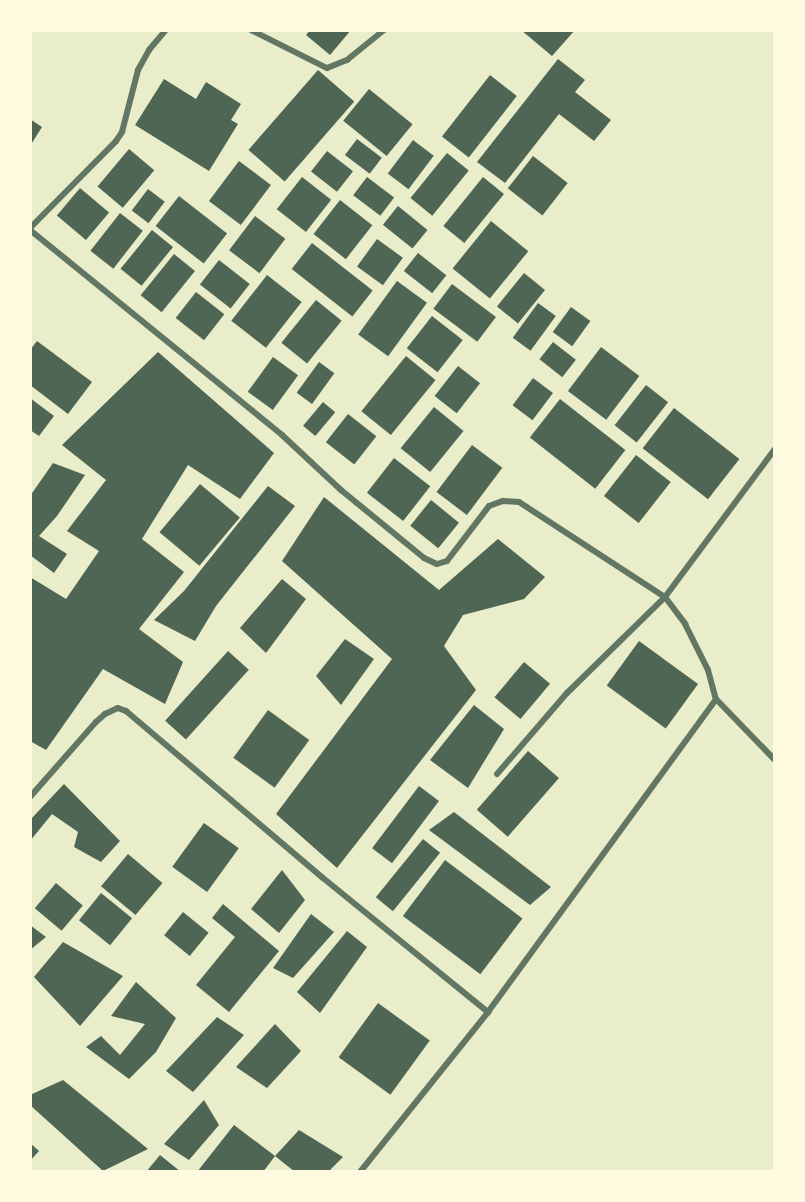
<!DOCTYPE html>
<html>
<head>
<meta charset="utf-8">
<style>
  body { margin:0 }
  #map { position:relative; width:805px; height:1202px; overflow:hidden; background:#e9edc9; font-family:"DejaVu Sans",sans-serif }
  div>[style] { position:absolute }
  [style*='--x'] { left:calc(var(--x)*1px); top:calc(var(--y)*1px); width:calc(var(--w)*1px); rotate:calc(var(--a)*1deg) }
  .building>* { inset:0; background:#4f6655; transform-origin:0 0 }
  .minor>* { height:6px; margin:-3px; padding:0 3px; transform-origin:3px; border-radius:3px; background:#617663 }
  span { translate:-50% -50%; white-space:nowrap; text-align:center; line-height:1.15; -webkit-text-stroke:4.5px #fefae0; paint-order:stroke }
  .frame { position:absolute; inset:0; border:32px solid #fefae0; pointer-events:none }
</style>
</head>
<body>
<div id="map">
  <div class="building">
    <div style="clip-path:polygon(310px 30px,351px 30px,330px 55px,306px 35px)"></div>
    <div style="clip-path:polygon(521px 30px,575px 30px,552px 56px)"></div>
    <div style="clip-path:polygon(558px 59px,585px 80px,575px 92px,611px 120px,594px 141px,559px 114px,505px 183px,477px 162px)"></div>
    <div style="left:318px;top:70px;width:48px;height:106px;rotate:41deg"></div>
    <div style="left:490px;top:75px;width:34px;height:78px;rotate:38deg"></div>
    <div style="clip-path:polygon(164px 79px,196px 99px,206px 82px,241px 104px,231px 120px,238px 124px,209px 171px,135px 125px)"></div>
    <div style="left:369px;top:89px;width:56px;height:41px;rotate:39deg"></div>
    <div style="clip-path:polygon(30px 119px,42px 127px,30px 146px)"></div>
    <div style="left:357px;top:139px;width:31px;height:20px;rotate:37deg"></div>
    <div style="left:413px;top:140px;width:26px;height:42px;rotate:37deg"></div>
    <div style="left:129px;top:149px;width:33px;height:49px;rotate:40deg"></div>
    <div style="left:327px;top:151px;width:33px;height:26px;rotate:38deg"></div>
    <div style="left:447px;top:153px;width:28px;height:58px;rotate:39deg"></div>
    <div style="left:533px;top:156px;width:44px;height:41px;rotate:38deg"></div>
    <div style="left:239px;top:161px;width:40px;height:50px;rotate:37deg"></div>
    <div style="left:302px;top:177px;width:37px;height:41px;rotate:38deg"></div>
    <div style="left:367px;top:177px;width:34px;height:23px;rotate:37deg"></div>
    <div style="left:483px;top:177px;width:27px;height:63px;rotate:39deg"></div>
    <div style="left:80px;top:188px;width:38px;height:36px;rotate:40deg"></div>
    <div style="left:148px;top:189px;width:21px;height:27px;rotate:37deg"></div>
    <div style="left:179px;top:196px;width:61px;height:38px;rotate:38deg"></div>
    <div style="left:340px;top:200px;width:41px;height:43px;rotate:38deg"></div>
    <div style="left:398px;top:206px;width:38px;height:24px;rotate:39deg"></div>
    <div style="left:120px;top:213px;width:29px;height:48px;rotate:38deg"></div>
    <div style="left:255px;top:216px;width:38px;height:43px;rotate:37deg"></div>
    <div style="left:491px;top:221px;width:48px;height:61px;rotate:39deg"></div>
    <div style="left:152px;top:230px;width:27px;height:50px;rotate:39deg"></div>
    <div style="left:377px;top:239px;width:32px;height:34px;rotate:36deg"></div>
    <div style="left:312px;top:243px;width:77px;height:33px;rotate:38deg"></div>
    <div style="left:418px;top:253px;width:36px;height:23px;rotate:38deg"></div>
    <div style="left:174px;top:254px;width:27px;height:53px;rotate:39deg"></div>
    <div style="left:219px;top:260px;width:39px;height:31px;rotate:38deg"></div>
    <div style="left:524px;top:273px;width:27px;height:43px;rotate:39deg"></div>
    <div style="left:267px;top:275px;width:44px;height:58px;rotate:38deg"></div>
    <div style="left:397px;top:281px;width:37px;height:66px;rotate:36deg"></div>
    <div style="left:452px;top:284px;width:55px;height:31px;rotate:37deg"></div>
    <div style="left:196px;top:292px;width:36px;height:33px;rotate:38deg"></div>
    <div style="left:316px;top:300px;width:33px;height:55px;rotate:39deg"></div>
    <div style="left:538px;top:303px;width:22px;height:43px;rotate:36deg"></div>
    <div style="left:571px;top:307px;width:24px;height:31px;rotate:36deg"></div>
    <div style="left:432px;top:316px;width:39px;height:41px;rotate:38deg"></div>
    <div style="clip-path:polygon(37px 341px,92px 382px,68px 414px,30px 385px,30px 350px)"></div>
    <div style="left:553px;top:342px;width:29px;height:22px;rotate:38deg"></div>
    <div style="left:601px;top:347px;width:48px;height:55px;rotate:37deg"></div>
    <div style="clip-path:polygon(158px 352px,274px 453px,240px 499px,188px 465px,142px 539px,184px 572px,139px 629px,183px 662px,165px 704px,103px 669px,46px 750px,30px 741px,30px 577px,66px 599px,99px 551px,67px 531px,106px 480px,62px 445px)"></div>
    <div style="left:406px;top:356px;width:38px;height:71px;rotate:39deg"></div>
    <div style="left:273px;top:357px;width:31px;height:43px;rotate:36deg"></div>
    <div style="left:319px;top:362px;width:19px;height:38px;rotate:36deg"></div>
    <div style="left:458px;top:366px;width:28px;height:38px;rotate:38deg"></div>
    <div style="left:533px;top:378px;width:25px;height:34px;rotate:37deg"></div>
    <div style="left:646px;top:385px;width:28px;height:51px;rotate:38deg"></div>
    <div style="clip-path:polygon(30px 398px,54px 416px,39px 436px,30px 430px)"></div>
    <div style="left:560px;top:399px;width:83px;height:49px;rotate:38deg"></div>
    <div style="left:323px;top:402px;width:16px;height:31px;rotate:40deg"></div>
    <div style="left:434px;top:407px;width:38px;height:53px;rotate:39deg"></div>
    <div style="left:674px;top:408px;width:83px;height:51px;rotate:38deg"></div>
    <div style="left:348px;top:414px;width:36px;height:36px;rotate:38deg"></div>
    <div style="left:472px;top:445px;width:38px;height:59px;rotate:37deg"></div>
    <div style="left:636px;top:455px;width:44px;height:52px;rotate:38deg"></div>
    <div style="left:394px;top:458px;width:46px;height:44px;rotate:38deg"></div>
    <div style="clip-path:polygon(53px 463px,85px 475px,57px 516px,39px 536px,67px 554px,54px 573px,30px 555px,30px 496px)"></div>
    <div style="left:200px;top:484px;width:52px;height:63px;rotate:40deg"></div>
    <div style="clip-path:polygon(268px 486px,295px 506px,216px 606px,195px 641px,154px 620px,184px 591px)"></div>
    <div style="clip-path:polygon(324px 497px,439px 590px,498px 539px,545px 577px,524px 599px,463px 615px,444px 646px,476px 690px,337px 868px,276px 814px,392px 659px,282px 561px)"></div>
    <div style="left:431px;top:500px;width:36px;height:33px;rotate:39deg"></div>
    <div style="clip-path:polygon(282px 579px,306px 599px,266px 653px,240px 628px)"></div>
    <div style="clip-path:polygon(345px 639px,374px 659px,341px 705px,316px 676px)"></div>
    <div style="left:639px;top:641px;width:73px;height:55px;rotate:36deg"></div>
    <div style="left:228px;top:651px;width:28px;height:94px;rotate:42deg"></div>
    <div style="left:524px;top:662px;width:34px;height:46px;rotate:40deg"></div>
    <div style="clip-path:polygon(474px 705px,504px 729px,468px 788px,430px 760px)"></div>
    <div style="left:268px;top:710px;width:51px;height:59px;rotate:36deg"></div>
    <div style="left:528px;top:751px;width:41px;height:78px;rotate:41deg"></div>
    <div style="clip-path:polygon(64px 784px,120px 841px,101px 862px,74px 847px,78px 832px,52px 814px,30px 841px,30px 820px)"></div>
    <div style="left:419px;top:786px;width:25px;height:78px;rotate:37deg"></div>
    <div style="clip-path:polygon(454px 812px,551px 887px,530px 905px,429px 830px)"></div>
    <div style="left:204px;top:823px;width:43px;height:54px;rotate:36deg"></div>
    <div style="left:423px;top:839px;width:22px;height:75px;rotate:39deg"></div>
    <div style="left:128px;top:854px;width:45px;height:42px;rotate:40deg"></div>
    <div style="left:445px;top:860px;width:97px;height:70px;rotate:37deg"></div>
    <div style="clip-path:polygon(282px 870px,305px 900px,279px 933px,251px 909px)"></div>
    <div style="left:56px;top:883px;width:35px;height:33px;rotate:40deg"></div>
    <div style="left:101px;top:893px;width:40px;height:35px;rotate:39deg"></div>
    <div style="clip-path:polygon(223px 904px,279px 951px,229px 1012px,196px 985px,235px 937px,212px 918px)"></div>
    <div style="left:183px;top:912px;width:33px;height:30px;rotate:39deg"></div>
    <div style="clip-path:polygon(311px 914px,334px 932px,293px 978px,273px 968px)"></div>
    <div style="clip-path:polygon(30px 925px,46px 937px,30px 950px)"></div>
    <div style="clip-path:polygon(347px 931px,367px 947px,320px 1013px,297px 992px)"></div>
    <div style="clip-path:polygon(63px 942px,123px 976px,80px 1026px,34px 977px)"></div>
    <div style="clip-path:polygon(136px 982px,176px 1018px,156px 1052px,129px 1079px,86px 1047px,101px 1036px,120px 1055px,145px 1024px,111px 1016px)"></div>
    <div style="left:378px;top:1003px;width:64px;height:67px;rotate:36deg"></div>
    <div style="clip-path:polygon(217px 1017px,244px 1035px,193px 1092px,166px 1071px)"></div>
    <div style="clip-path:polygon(275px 1024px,301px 1051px,267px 1088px,236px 1067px)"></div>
    <div style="clip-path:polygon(63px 1080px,148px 1149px,103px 1171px,30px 1105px,30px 1095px)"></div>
    <div style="clip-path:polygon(204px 1100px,219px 1125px,189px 1160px,164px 1144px)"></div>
    <div style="clip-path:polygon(234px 1125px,275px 1156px,263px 1172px,197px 1172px)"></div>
    <div style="clip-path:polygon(299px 1130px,343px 1157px,328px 1172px,295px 1172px,275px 1156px)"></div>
    <div style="clip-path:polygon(30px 1143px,39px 1151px,30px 1161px)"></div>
    <div style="clip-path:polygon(160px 1155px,181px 1172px,146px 1172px)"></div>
  </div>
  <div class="minor">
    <div style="--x:251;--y:30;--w:85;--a:26.6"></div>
    <div style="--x:327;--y:68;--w:22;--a:-22"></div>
    <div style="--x:347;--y:60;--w:48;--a:-39"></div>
    <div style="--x:30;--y:228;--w:122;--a:-45.3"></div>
    <div style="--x:116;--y:141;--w:11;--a:-56"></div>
    <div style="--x:122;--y:132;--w:64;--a:-75.5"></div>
    <div style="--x:138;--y:70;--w:23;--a:-61"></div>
    <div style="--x:149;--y:50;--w:26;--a:-50"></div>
    <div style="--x:30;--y:230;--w:325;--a:39.1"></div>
    <div style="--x:282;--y:435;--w:81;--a:43"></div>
    <div style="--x:341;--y:490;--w:107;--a:39.3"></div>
    <div style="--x:424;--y:558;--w:14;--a:25"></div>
    <div style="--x:437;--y:564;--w:10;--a:-17"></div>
    <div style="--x:447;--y:561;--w:69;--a:-52.6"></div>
    <div style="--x:489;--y:506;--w:15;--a:-20"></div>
    <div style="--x:503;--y:501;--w:16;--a:4"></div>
    <div style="--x:519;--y:502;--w:174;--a:33.1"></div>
    <div style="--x:665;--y:597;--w:34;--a:53"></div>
    <div style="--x:685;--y:624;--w:51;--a:63.4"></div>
    <div style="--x:708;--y:670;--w:30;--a:75"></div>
    <div style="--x:716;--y:699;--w:85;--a:46"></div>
    <div style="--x:497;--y:774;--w:107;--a:-49.2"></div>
    <div style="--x:567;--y:693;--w:137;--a:-44.4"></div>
    <div style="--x:665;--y:597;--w:184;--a:-53.4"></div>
    <div style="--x:30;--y:797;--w:100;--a:-48.7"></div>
    <div style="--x:96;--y:722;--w:12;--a:-42"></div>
    <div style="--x:105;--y:714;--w:14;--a:-25"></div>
    <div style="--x:118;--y:708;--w:9;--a:21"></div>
    <div style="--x:126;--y:711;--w:258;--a:40.3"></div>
    <div style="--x:323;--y:878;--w:213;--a:39.1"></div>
    <div style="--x:360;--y:1172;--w:205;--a:-51.3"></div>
    <div style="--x:488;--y:1012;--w:387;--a:-53.9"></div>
  </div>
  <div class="frame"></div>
</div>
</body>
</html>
